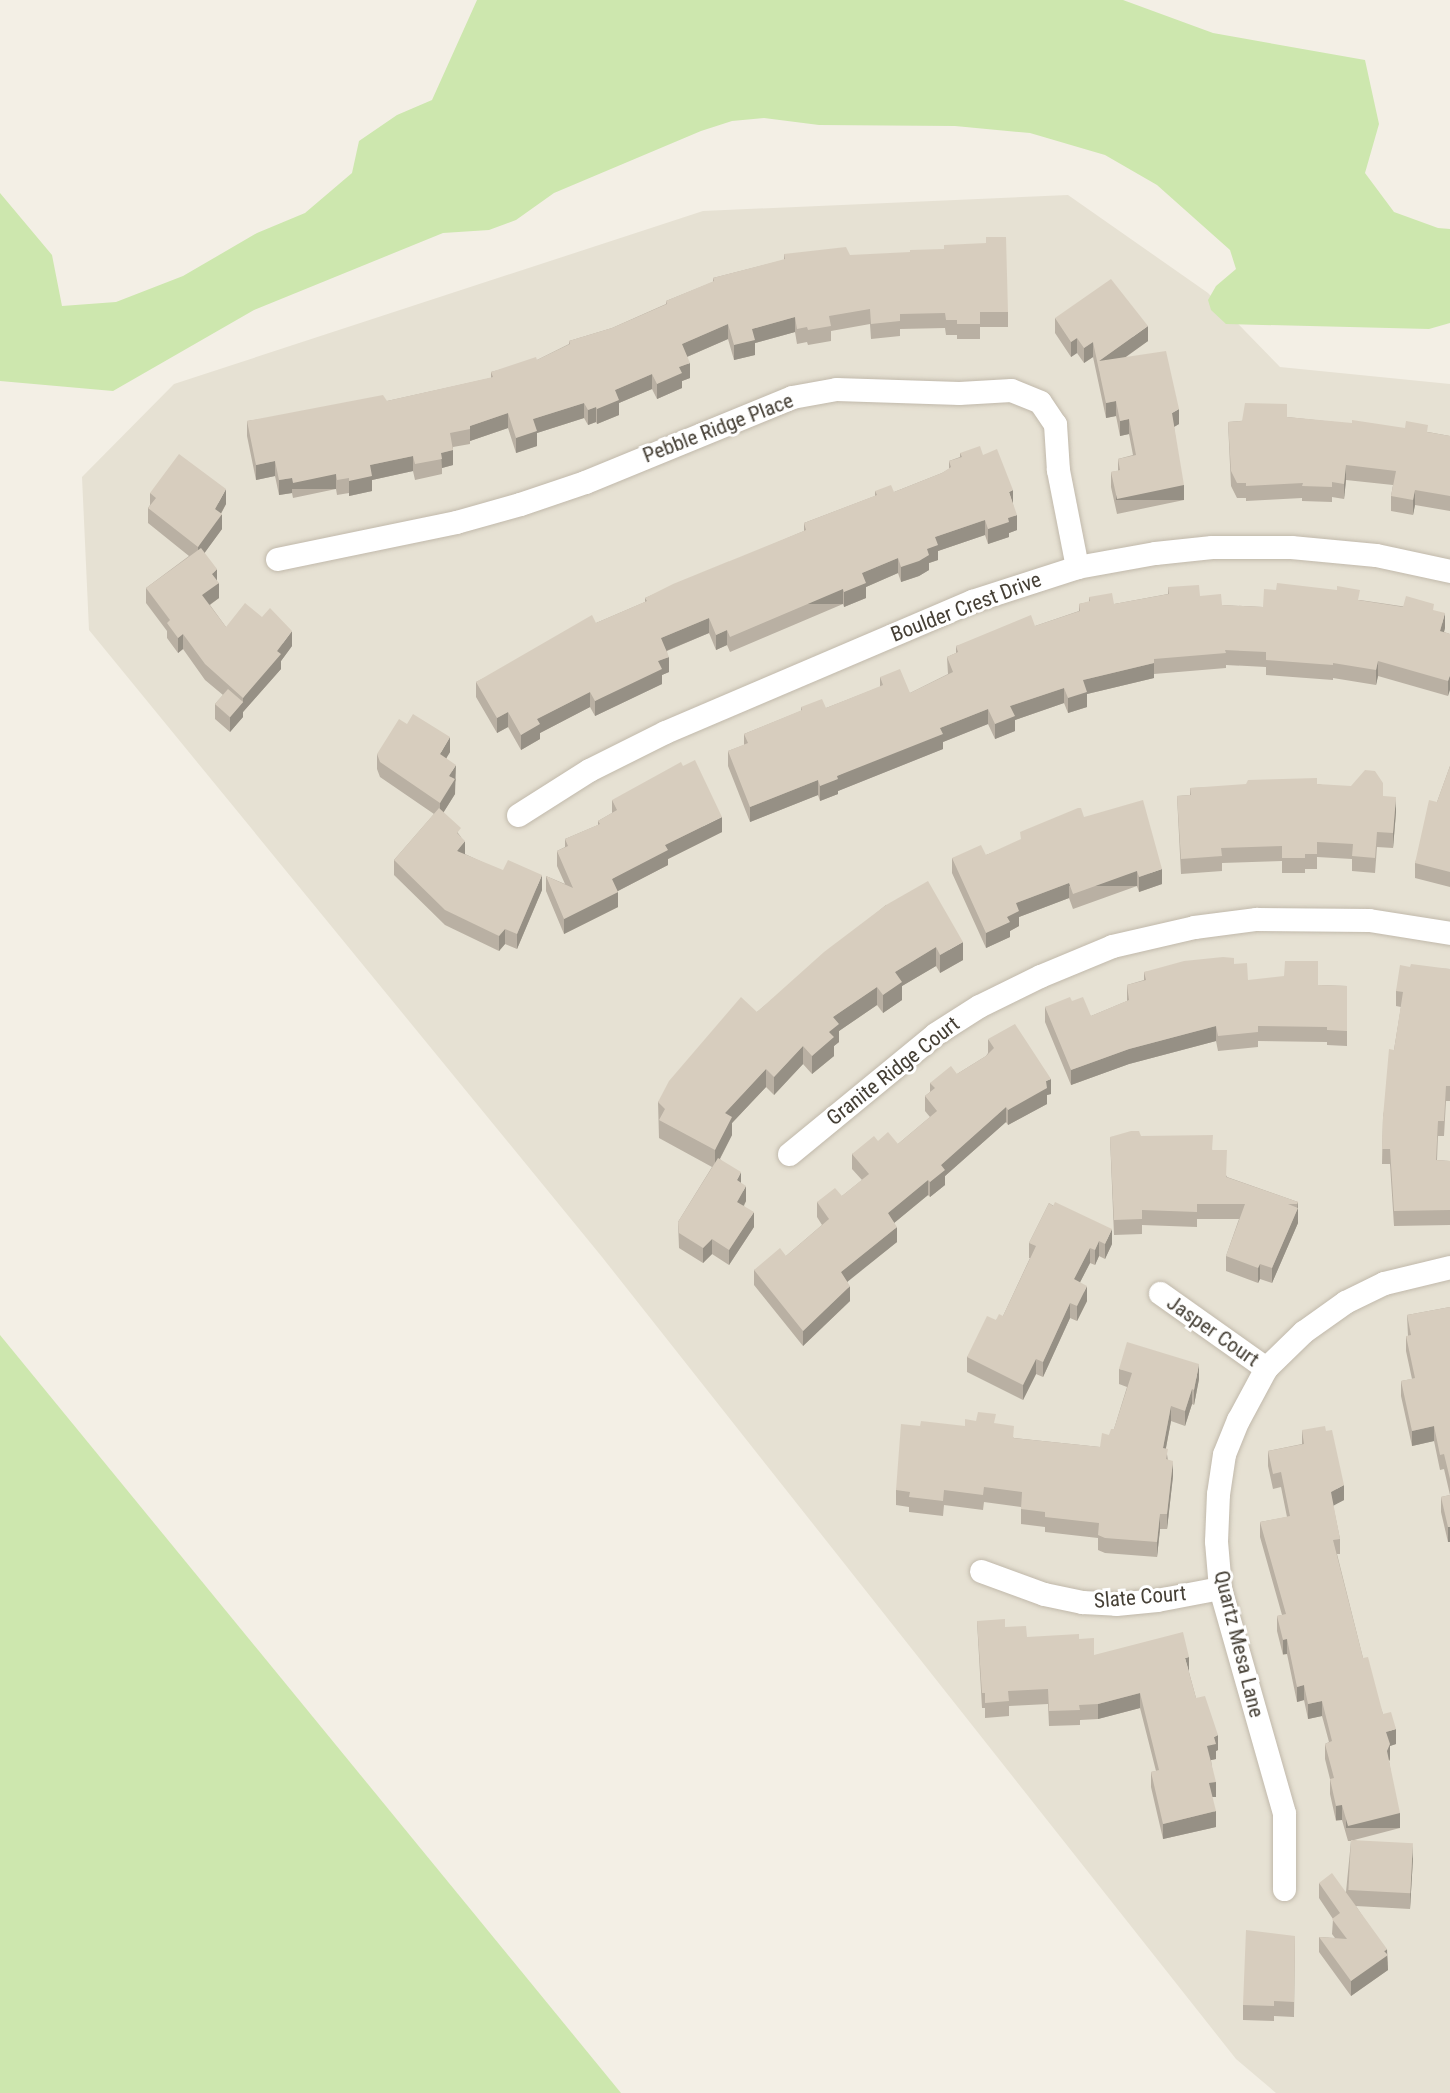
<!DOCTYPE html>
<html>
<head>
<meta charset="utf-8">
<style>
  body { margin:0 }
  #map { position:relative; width:1450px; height:2093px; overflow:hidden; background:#f3efe5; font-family:"Roboto Condensed",sans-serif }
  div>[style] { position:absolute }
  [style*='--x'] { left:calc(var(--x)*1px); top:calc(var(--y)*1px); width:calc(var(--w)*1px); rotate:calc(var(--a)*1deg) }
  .residential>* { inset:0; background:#e6e1d3 }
  .green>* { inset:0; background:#cde7ae }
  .roads { filter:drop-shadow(0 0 2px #c1b9ab) drop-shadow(0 0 2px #c1b9ab) }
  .street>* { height:23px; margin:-11.5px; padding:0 11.5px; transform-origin:11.5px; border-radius:11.5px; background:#fff }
  .wall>* { inset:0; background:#b9b0a3 }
  .shaded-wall>* { inset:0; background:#969085; transform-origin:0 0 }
  .building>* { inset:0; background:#d7cdbe; transform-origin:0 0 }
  span { translate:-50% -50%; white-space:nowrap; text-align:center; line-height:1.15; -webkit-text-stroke:6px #fff; paint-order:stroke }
  .street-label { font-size:21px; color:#453f35 }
</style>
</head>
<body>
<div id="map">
  <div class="residential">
    <div style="clip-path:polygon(1068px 195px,1208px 293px,1280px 367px,1450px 384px,1450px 2093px,1276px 2093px,1236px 2059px,602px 1257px,89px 630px,82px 477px,174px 384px,703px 211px)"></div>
  </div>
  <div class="green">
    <div style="clip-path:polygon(477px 0,1123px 0,1213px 33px,1365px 60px,1379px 124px,1365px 173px,1394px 212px,1438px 228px,1450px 229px,1450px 323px,1429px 329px,1226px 324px,1211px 310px,1208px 300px,1216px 286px,1236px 269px,1230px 250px,1157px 185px,1105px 155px,1030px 133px,955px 126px,819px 125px,764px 118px,732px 121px,701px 131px,554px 193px,516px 220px,489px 230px,443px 233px,254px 310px,113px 391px,0 381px,0 193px,52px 255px,62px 306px,116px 302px,183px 276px,257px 233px,305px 213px,352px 173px,359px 141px,397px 115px,432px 100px)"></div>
    <div style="clip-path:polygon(0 1335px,621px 2093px,0 2093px)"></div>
  </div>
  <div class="roads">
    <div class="street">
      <div style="--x:277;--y:559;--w:183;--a:-11.7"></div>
      <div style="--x:456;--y:522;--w:66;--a:-15.7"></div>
      <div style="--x:520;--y:504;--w:69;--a:-18.7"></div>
      <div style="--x:585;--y:482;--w:224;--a:-22.3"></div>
      <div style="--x:792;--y:397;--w:45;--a:-10.3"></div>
      <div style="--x:836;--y:389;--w:123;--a:1.9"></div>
      <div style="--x:959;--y:393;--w:52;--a:-3.3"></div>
      <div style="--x:1011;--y:390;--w:31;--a:22"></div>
      <div style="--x:1040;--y:402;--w:27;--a:56"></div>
      <div style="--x:1055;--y:424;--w:46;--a:86.3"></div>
      <div style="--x:1058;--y:470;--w:99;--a:78.9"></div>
      <div style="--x:518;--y:815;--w:84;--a:-32.4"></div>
      <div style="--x:589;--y:770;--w:85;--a:-26.6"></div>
      <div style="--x:665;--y:732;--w:334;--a:-23.1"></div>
      <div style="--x:972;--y:601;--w:110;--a:-17.9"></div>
      <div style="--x:1077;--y:567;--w:79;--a:-10.2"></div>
      <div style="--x:1155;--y:553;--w:57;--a:-6"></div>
      <div style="--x:1212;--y:547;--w:79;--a:0"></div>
      <div style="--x:1291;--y:547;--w:85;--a:5.4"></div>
      <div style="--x:1376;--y:555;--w:76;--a:12.2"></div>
      <div style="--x:789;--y:1154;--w:189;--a:-39.4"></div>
      <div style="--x:935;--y:1034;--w:52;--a:-32.5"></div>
      <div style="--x:979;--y:1006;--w:68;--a:-26.2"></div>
      <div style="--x:1040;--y:976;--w:78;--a:-22.6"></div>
      <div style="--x:1112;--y:946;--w:84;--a:-13"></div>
      <div style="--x:1194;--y:927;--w:63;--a:-7.4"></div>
      <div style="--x:1256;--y:919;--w:113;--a:0.5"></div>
      <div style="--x:1369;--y:920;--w:82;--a:9.1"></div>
      <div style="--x:1160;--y:1293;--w:130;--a:35.3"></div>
      <div style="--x:981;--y:1571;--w:67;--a:20.1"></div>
      <div style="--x:1044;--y:1594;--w:39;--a:12"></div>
      <div style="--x:1082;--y:1602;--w:34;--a:3"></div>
      <div style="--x:1116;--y:1604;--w:41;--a:-5.6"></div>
      <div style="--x:1157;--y:1600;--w:64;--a:-10.8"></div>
      <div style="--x:1284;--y:1889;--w:76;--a:-90"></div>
      <div style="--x:1284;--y:1813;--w:234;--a:-105.9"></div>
      <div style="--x:1220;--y:1588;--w:47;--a:-94.9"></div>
      <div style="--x:1216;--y:1541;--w:47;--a:-87.6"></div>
      <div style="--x:1218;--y:1494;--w:40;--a:-81.5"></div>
      <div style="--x:1224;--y:1454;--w:37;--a:-68"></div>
      <div style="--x:1238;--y:1420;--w:59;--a:-61.7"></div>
      <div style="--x:1266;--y:1368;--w:52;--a:-44.2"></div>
      <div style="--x:1303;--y:1332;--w:52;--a:-35.5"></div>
      <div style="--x:1345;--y:1302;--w:43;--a:-26"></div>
      <div style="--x:1384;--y:1283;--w:68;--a:-13.6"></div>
    </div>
  </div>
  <div class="wall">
    <div style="clip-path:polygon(784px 254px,850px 255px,1008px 312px,1008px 327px,980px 327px,980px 339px,957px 339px,957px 335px,946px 335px,945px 328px,900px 329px,900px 336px,871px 339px,870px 324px,831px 331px,831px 341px,808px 345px,807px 342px,797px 344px,795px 332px,755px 343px,755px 355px,734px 360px,728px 339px,687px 357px,690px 378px,682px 381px,682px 388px,657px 399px,652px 389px,619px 403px,619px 415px,597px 424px,596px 422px,588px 425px,584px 418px,537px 433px,537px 446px,516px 453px,508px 428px,470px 441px,470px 444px,453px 447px,453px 465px,442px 468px,442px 474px,415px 480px,413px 471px,372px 480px,372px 491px,349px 496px,349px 493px,337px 495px,336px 489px,293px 498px,292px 493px,279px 495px,275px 476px,256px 480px,247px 436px,247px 421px,387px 401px,491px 378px,491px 372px,537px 360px,569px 344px,569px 341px,612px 328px,666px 304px,666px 301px,713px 282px,713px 278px,784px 260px)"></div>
    <div style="clip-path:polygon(1055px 318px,1148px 341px,1126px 357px,1179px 424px,1174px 427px,1184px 500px,1117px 514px,1111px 487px,1111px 472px,1118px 471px,1118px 459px,1133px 455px,1129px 434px,1120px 436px,1116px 416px,1106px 418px,1093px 357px,1084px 363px,1077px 353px,1071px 357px,1055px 333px)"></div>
    <div style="clip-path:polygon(1287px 417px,1428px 432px,1450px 436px,1450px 524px,1450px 511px,1415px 505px,1413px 515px,1391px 511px,1391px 496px,1393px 485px,1346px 480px,1344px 499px,1332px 497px,1332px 502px,1302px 501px,1302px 498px,1246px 501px,1246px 498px,1237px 498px,1231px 486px,1228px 422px)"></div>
    <div style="clip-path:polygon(960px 453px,983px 455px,1013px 504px,1017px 530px,1009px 533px,1009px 537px,988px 544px,985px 535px,938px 551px,938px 560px,929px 563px,929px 570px,919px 576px,901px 582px,898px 573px,866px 587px,866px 598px,844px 607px,843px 604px,730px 652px,727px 645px,716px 650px,709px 633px,667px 651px,669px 672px,662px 675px,662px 684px,595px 716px,590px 707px,540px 733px,540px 739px,521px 750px,508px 727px,497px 733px,476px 697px,476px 682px,596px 623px,645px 602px,645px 598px,804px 531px,804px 523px,875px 496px,875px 491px,894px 492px,942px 473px,949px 469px,949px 461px,960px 457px)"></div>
    <div style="clip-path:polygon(150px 493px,226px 504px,221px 514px,222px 529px,204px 553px,217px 581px,219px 598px,210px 605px,226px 627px,292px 646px,281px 661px,281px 669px,243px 712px,243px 717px,230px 732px,215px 719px,215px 704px,223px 695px,205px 680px,183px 649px,178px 653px,167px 638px,167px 631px,146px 603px,146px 588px,189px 556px,148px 523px,148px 508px,150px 505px)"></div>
    <div style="clip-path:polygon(1168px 587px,1200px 596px,1222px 605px,1263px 607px,1360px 600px,1434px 611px,1445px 628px,1444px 632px,1450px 634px,1448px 696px,1378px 676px,1376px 685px,1333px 678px,1333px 680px,1266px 675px,1266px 667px,1226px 665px,1226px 668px,1154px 674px,1154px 678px,1087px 694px,1087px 707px,1068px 713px,1064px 703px,1015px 720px,1015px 731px,995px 739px,988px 724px,943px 742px,943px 749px,838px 791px,838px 794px,820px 801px,818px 795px,750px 822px,728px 766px,728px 751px,744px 745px,744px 734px,801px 711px,801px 707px,826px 708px,880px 687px,880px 677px,910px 693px,948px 674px,947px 657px,956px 653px,956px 646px,1035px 626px,1079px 611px,1079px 604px,1089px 602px,1089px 597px,1114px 604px,1168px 594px)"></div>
    <div style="clip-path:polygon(450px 752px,446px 758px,456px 780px,455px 782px,455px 794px,443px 813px,461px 837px,465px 854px,542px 890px,517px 949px,505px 944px,499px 951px,445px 925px,394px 875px,394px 860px,434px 814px,380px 777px,377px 769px,377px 754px)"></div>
    <div style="clip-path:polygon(1450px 766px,1450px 887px,1415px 878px,1415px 863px)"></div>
    <div style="clip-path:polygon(1317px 784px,1383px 796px,1396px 812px,1393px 848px,1377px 847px,1375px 873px,1352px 871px,1352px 859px,1317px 857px,1317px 869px,1305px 869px,1305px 873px,1282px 873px,1282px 861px,1222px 863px,1222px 871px,1181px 874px,1177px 796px,1190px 795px,1190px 788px)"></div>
    <div style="clip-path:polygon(612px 800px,722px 832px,668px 859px,668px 865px,618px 891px,618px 907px,564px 934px,546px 891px,546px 876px,565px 884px,557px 866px,557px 851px,565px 847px,565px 839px,598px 825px,598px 821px,612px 813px)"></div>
    <div style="clip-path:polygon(1084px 817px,1162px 884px,1139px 892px,1137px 886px,1073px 909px,1069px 898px,1019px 917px,1019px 926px,1010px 931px,1010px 937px,986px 948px,952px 873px,952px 858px,986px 855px)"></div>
    <div style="clip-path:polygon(886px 905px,963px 960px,940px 973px,936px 966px,902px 986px,902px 1000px,883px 1013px,877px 1005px,839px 1031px,839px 1042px,834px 1046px,834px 1056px,812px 1074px,803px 1064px,774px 1095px,766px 1087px,732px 1123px,732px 1135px,720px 1159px,741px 1183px,746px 1201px,744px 1206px,754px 1227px,729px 1265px,712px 1254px,703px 1263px,679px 1248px,678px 1222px,712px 1167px,659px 1138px,658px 1102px,757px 1012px)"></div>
    <div style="clip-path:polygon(1234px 964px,1248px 980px,1318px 985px,1347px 986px,1347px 1046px,1327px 1045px,1327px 1042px,1258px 1041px,1258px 1047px,1218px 1051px,1216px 1041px,1129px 1064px,1071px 1085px,1045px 1022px,1045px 1007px,1072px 1001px,1091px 1016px,1127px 1001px,1127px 985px,1144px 980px,1144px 972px)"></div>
    <div style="clip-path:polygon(1410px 967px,1450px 969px,1450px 1101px,1446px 1101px,1444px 1136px,1438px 1136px,1437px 1160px,1450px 1161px,1450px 1225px,1394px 1226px,1390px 1164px,1382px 1164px,1383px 1117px,1401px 1007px,1396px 1006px,1396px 991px)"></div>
    <div style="clip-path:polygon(988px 1039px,1051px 1094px,1047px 1095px,1047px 1104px,1008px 1125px,1006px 1122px,945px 1176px,945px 1185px,930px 1197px,928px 1195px,894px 1223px,897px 1242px,847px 1281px,850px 1301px,803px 1346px,754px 1285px,754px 1270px,786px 1256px,822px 1225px,817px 1217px,817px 1202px,842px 1196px,862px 1180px,852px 1169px,852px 1154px,878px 1141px,898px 1144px,930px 1117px,925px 1111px,925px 1096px,930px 1092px,930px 1083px,957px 1074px,986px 1056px,988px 1053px)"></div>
    <div style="clip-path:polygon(1141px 1136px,1213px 1150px,1227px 1177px,1298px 1202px,1298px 1223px,1272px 1283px,1260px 1279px,1258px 1283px,1226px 1271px,1226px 1256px,1239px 1219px,1197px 1219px,1197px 1227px,1142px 1225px,1142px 1234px,1114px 1235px,1110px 1137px)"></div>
    <div style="clip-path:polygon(1049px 1203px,1112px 1244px,1105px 1259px,1099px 1256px,1095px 1265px,1090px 1263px,1080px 1282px,1087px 1301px,1077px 1321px,1070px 1318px,1043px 1377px,1036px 1374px,1023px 1400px,967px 1372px,967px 1357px,996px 1320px,1003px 1316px,1030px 1258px,1029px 1258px,1029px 1243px)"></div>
    <div style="clip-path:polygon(1450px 1307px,1450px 1495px,1444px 1469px,1440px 1470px,1434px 1441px,1412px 1446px,1401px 1396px,1401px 1381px,1412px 1379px,1406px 1351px,1406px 1336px,1408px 1336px,1407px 1315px)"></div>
    <div style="clip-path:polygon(1119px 1369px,1199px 1379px,1194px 1405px,1192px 1404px,1185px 1426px,1171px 1421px,1166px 1448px,1168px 1460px,1173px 1476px,1167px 1529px,1160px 1529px,1157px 1557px,1105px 1553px,1098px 1550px,1098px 1538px,1045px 1532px,1045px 1527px,1021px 1524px,1021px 1507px,984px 1502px,983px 1510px,944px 1505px,943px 1516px,909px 1512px,909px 1507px,896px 1505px,896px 1490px,920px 1426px,965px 1426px,996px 1424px,1014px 1438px,1100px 1447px,1114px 1429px,1127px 1387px,1119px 1384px)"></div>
    <div style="clip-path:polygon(1302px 1430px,1344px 1500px,1333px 1505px,1340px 1539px,1340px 1554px,1337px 1554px,1363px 1658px,1383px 1714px,1396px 1744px,1390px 1746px,1390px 1759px,1389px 1761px,1400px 1828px,1354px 1840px,1413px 1858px,1410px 1909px,1356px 1906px,1387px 1954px,1388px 1970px,1351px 1996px,1319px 1952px,1319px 1937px,1335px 1938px,1332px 1934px,1333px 1919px,1319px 1898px,1319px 1883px,1346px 1892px,1351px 1841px,1348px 1841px,1342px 1820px,1336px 1821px,1330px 1794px,1330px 1779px,1325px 1759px,1325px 1744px,1329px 1742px,1322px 1716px,1308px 1719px,1304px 1700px,1297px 1702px,1287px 1654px,1283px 1655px,1277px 1631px,1277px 1616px,1282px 1615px,1260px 1537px,1260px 1522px,1287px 1517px,1281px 1487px,1273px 1489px,1268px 1466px,1268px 1451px,1302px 1444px)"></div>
    <div style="clip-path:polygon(1450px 1495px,1450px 1542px,1448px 1542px,1441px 1512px,1441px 1497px)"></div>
    <div style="clip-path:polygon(977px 1621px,1005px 1627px,1027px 1637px,1079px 1639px,1094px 1655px,1189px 1672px,1196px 1698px,1218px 1750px,1216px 1751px,1216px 1759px,1211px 1760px,1216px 1797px,1212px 1797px,1216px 1827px,1163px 1839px,1151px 1787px,1151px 1772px,1156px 1771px,1140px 1708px,1098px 1719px,1080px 1720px,1080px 1725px,1049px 1726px,1048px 1704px,1009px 1706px,1009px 1716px,985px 1718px,985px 1708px,982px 1708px)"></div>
    <div style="clip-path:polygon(1295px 1936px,1294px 2017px,1274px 2016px,1274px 2021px,1243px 2020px,1243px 2005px)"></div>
  </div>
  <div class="shaded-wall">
    <div style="clip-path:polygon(795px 317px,795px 332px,755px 343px,755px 355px,734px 360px,734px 345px,752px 329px)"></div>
    <div style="clip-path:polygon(728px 324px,728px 339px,682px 359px,682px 344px)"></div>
    <div style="clip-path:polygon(1148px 326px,1148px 341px,1100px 375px,1099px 361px)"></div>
    <div style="clip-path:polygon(1077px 338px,1077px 353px,1071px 357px,1071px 342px)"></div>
    <div style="clip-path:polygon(1093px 342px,1093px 357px,1084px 363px,1084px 348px)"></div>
    <div style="clip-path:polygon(690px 363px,690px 378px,682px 381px,682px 388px,657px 399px,657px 384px,679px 367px)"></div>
    <div style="clip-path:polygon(652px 374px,652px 389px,619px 403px,619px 415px,597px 424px,597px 409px,615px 390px)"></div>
    <div style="clip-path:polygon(1116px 401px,1116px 416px,1106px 418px,1106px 403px)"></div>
    <div style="clip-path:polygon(584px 403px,584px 418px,537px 433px,537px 446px,516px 453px,516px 438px,533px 419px)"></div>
    <div style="clip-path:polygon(596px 407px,596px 422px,588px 425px,588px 410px)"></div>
    <div style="clip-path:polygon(1179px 409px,1179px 424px,1172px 428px,1172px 413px)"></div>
    <div style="clip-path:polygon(508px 413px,508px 428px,470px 441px,470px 426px)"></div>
    <div style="clip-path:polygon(1129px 419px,1129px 434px,1120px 436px,1120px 421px)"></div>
    <div style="clip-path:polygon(453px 450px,453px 465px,442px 468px,441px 453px)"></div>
    <div style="clip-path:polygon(413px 456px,413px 471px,372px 480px,372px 491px,349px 496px,349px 481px,370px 465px)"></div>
    <div style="clip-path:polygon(275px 461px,275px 476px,256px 480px,256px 465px)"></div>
    <div style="clip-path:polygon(1346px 465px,1346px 480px,1344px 499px,1344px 484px)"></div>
    <div style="left:336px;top:474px;width:15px;height:44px;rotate:90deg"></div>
    <div style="clip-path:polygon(292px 478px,292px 493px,279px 495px,279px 480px)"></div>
    <div style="left:1184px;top:485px;width:15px;height:68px;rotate:90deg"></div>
    <div style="clip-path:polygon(226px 489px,226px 504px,216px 522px,222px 514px,222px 529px,198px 562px,198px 547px,215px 509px)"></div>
    <div style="clip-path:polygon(1013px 490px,1013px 505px,1009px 492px)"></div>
    <div style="clip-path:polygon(1415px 490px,1415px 505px,1413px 515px,1413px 500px)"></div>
    <div style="clip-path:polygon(1017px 515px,1017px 530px,1009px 533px,1009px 537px,988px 544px,988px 529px,1008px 518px)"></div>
    <div style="clip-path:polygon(985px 520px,985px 535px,938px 551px,938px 560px,929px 563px,929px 570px,919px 576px,901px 582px,901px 567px,927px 549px,935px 537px)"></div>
    <div style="clip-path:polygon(898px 558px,898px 573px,866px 587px,866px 598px,844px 607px,844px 592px,862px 573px)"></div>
    <div style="clip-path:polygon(217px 569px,217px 584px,219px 583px,219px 598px,202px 610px,202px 595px,212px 574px)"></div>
    <div style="left:843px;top:589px;width:15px;height:123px;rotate:90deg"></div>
    <div style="clip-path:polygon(1445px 613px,1445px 628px,1440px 646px,1440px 631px)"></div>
    <div style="clip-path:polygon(709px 618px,709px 633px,661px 653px,661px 638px)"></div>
    <div style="clip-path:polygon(727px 630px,727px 645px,716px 650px,716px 635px)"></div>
    <div style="clip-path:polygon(292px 631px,292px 646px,281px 661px,281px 669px,243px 712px,243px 717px,230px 732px,230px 717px,243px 702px,243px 698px,277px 651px)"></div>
    <div style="clip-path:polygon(183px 634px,183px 649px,178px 653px,178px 638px)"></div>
    <div style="clip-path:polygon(669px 657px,669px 672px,662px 675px,662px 684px,595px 716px,595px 701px,658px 661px)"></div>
    <div style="clip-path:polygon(1378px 661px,1378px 676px,1376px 685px,1376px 670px)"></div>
    <div style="clip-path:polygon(1154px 663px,1154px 678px,1087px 694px,1087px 707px,1068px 713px,1068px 698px,1083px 680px)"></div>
    <div style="clip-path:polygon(1450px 675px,1450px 690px,1448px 696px,1448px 681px)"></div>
    <div style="clip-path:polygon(1064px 688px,1064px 703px,1015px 720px,1015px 731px,995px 739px,995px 724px,1010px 706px)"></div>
    <div style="clip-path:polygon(590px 692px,590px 707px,540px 733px,540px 739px,521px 750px,521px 735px,537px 719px)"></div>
    <div style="clip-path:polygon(988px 709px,988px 724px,943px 742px,943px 749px,838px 791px,838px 794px,820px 801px,820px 786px,837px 776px,940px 728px)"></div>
    <div style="clip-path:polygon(508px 712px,508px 727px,497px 733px,497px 718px)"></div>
    <div style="clip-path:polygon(450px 737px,450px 752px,440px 769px,440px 754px)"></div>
    <div style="clip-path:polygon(456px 765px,455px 794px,440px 818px,440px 803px,449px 776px)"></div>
    <div style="clip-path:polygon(818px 780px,818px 795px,750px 822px,750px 807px)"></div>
    <div style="clip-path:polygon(1396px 797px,1396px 812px,1393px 848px,1393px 833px)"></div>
    <div style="clip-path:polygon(722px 817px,722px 832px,668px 859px,668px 865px,612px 894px,612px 879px,665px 845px)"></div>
    <div style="clip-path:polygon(465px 841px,465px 856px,457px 851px)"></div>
    <div style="clip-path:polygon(1162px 869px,1162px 884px,1139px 892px,1139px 877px)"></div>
    <div style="left:1137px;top:871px;width:15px;height:68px;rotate:90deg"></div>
    <div style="clip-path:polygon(542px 875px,542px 890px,517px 949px,517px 934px)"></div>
    <div style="clip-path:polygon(1069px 883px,1069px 898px,1019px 917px,1019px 926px,1010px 931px,1010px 937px,986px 948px,986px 933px,1007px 917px,1016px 903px)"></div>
    <div style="clip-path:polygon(618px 892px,618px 907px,564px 934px,564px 919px)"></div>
    <div style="clip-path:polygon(505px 929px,505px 944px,499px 951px,499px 936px)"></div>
    <div style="clip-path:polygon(963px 942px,963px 960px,940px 973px,940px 955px)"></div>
    <div style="clip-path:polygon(936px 947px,936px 966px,902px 986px,902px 1000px,883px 1013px,883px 995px,895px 972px)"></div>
    <div style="clip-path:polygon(877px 987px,877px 1005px,839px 1031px,839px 1042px,834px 1046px,834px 1056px,812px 1074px,812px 1056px,829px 1032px,833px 1017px)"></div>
    <div style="clip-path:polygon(1216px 1026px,1216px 1041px,1129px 1064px,1071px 1085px,1071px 1070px,1129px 1049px)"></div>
    <div style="clip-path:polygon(803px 1046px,803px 1064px,774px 1095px,774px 1077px)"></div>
    <div style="clip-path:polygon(766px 1069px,766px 1087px,732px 1123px,732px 1135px,715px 1168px,715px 1150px,725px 1113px)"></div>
    <div style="clip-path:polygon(1051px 1079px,1051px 1094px,1047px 1095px,1047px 1104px,1008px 1125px,1008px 1110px,1046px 1081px)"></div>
    <div style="clip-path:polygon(1006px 1107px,1006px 1122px,945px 1176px,945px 1185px,930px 1197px,930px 1182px,941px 1165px)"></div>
    <div style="clip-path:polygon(741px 1172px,741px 1187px,737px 1180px)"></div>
    <div style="clip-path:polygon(928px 1180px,928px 1195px,888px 1228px,888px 1213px)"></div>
    <div style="clip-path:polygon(746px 1186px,746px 1201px,737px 1217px,737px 1202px)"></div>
    <div style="clip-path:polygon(1298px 1202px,1298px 1223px,1272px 1283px,1272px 1268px,1297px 1210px)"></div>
    <div style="clip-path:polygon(754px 1212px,754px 1227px,729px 1265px,729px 1250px)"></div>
    <div style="clip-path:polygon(897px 1227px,897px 1242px,841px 1287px,841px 1272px)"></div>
    <div style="clip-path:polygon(1112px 1229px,1112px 1244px,1105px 1259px,1105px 1244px)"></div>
    <div style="clip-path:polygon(712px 1239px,712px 1254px,703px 1263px,703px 1248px)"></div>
    <div style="clip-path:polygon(1099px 1241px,1099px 1256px,1095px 1265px,1095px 1250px)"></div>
    <div style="clip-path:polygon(1090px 1248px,1090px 1263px,1074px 1294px,1074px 1279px)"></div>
    <div style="clip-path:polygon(1260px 1264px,1260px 1279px,1258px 1283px,1258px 1268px)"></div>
    <div style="clip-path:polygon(850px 1286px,850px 1301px,803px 1346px,803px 1331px)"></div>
    <div style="clip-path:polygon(1087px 1286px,1087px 1301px,1077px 1321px,1077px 1306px)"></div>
    <div style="clip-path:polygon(1070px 1303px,1070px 1318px,1043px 1377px,1043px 1362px)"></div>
    <div style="clip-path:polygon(1036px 1359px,1036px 1374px,1023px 1400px,1023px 1385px)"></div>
    <div style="clip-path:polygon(1199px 1364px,1199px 1379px,1194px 1405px,1194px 1390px)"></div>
    <div style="clip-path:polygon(1192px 1389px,1192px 1404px,1185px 1426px,1185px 1411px)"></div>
    <div style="clip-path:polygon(1171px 1406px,1171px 1421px,1163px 1463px,1163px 1448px)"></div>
    <div style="clip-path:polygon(1434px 1426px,1434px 1441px,1412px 1446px,1412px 1431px)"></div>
    <div style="clip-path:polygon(1173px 1461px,1173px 1476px,1167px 1529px,1167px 1514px)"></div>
    <div style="clip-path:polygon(1344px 1485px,1344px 1500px,1331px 1507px,1331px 1492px)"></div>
    <div style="clip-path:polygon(1160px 1514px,1160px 1529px,1157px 1557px,1157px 1542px)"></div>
    <div style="left:1448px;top:1527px;width:2px;height:15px"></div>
    <div style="left:1287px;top:1639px;width:15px;height:4px;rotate:90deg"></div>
    <div style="clip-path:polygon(1189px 1657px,1189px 1672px,1185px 1658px)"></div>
    <div style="clip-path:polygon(1304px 1685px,1304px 1700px,1297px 1702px,1297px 1687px)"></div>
    <div style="clip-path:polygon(1140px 1693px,1140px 1708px,1098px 1719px,1098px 1704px)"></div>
    <div style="clip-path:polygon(1322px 1701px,1322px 1716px,1308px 1719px,1308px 1704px)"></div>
    <div style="clip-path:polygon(1396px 1729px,1396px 1744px,1390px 1746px,1390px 1759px,1387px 1766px,1386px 1732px)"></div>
    <div style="clip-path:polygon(1218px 1735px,1218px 1750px,1216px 1751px,1216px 1759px,1207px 1761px,1207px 1746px,1214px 1737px)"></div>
    <div style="left:1216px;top:1782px;width:15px;height:7px;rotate:90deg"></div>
    <div style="left:1342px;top:1805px;width:15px;height:6px;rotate:90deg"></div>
    <div style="clip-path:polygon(1216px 1811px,1216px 1827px,1163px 1839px,1163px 1824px)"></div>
    <div style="left:1400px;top:1813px;width:15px;height:54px;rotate:90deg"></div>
    <div style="clip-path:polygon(1413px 1843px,1413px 1858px,1410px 1909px,1410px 1894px)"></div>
    <div style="clip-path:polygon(1387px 1949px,1388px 1970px,1351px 1996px,1351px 1981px)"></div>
  </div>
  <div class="building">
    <div style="clip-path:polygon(986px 237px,1006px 237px,1008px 312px,980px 312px,980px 324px,957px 324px,957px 320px,946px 320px,945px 313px,900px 314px,900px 321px,871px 324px,870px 309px,829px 316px,831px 326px,808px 330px,807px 327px,797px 329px,795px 317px,752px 329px,755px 340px,734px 345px,728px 324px,682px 344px,690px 363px,679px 367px,682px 373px,657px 384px,652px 374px,615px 390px,619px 400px,597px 409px,596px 407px,588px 410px,584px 403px,533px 419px,537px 431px,516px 438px,508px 413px,470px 426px,470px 429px,450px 433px,453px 450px,441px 453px,442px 459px,415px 464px,413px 456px,370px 465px,372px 476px,349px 481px,349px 478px,337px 480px,336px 474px,293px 483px,292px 478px,279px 480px,275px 461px,256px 465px,247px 421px,383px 395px,387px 401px,493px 377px,491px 372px,536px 357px,537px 360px,570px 344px,569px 341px,612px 328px,667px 304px,666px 301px,714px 281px,713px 278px,785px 259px,784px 254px,846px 247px,850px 255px,910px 252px,910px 250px,944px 249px,944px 245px,986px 243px)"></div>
    <div style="clip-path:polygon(1111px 279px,1148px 326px,1099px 361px,1166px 351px,1179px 409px,1172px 413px,1184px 485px,1117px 499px,1111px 472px,1120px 470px,1118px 459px,1136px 455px,1129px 419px,1120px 421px,1116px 401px,1106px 403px,1093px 342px,1084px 348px,1077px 338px,1071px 342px,1055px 318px)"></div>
    <div style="clip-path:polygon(1245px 403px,1287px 404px,1287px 417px,1352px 423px,1352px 420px,1405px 428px,1406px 421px,1428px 425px,1427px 432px,1450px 436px,1450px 496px,1415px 490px,1413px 500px,1391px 496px,1396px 471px,1346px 465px,1344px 484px,1332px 482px,1332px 487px,1302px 486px,1303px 483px,1246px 486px,1246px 483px,1237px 483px,1231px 471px,1228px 422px,1242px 421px)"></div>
    <div style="clip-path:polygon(980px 446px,983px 455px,997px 449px,1013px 490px,1009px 492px,1017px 515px,1008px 518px,1009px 522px,988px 529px,985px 520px,935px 537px,938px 545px,927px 549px,929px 555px,919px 561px,901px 567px,898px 558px,862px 573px,866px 583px,844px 592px,843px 589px,730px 637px,727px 630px,716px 635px,709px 618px,661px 638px,669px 657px,658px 661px,662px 669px,595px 701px,590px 692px,537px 719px,540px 724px,521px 735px,508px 712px,497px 718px,476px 682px,592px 615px,596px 623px,647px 601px,645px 598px,673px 584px,806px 530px,804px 523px,877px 495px,875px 491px,891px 485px,894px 492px,942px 473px,951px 467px,949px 461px,962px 457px,960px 453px)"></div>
    <div style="clip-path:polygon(179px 454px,226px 489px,215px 509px,222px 514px,198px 547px,148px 508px,156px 498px,150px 493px)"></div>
    <div style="clip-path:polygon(201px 548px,217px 569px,212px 574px,219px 583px,202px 595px,226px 627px,245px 603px,262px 617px,270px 608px,292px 631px,277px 651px,281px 654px,243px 698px,205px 664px,183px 634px,178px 638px,167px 623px,170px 620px,146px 588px)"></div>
    <div style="clip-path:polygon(1277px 583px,1337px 590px,1337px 586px,1360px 590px,1358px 600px,1403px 607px,1406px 596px,1434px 604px,1433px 610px,1445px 613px,1440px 631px,1450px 634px,1450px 675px,1448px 681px,1378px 661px,1376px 670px,1333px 663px,1333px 665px,1266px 660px,1266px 652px,1225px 650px,1226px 653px,1154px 659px,1154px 663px,1083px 680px,1087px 692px,1068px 698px,1064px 688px,1010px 706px,1015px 716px,995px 724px,988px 709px,940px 728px,943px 734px,837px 776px,838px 779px,820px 786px,818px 780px,750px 807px,728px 751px,748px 743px,744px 734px,802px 710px,801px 707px,822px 699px,826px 708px,883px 685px,880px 677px,900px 669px,910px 693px,953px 672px,947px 657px,958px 652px,956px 646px,1031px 615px,1035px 626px,1080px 611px,1079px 604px,1090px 601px,1089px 597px,1112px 593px,1114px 604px,1169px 594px,1168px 587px,1199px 585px,1200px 596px,1221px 594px,1222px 605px,1263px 607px,1264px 589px,1276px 590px)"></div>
    <div style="left:228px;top:689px;width:20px;height:20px;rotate:41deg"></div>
    <div style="clip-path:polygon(413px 714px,450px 737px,440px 754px,456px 765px,449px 776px,455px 779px,440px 803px,380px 762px,377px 754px,399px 719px,407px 724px)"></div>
    <div style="clip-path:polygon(695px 760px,722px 817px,665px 845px,668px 850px,612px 879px,618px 892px,564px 919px,546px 876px,573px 888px,557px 851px,568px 846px,565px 839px,600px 824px,598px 821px,617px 810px,612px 800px,681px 762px,683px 766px)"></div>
    <div style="clip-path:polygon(1450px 766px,1450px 872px,1415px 863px,1429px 800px,1437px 802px)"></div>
    <div style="clip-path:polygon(1365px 770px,1375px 771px,1383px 783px,1383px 796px,1396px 797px,1393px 833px,1377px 832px,1375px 858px,1352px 856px,1353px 844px,1317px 842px,1317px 854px,1305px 854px,1305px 858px,1282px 858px,1282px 846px,1221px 848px,1222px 856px,1181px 859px,1177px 796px,1191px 795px,1190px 788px,1246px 784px,1248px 780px,1317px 778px,1317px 784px,1351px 786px)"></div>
    <div style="clip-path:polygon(1143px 800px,1162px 869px,1139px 877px,1137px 871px,1073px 894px,1069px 883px,1016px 903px,1019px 911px,1007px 917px,1010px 922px,986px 933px,952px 858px,981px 845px,986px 855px,1021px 839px,1020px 832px,1078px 808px,1081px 808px,1084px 817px)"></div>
    <div style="clip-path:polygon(439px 808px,461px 828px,457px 833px,465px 841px,457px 851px,503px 870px,508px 860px,542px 875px,517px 934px,505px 929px,499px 936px,445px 910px,394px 860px)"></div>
    <div style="clip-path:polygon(928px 881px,963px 942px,940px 955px,936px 947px,895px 972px,902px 982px,883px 995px,877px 987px,833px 1017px,839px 1024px,829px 1032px,834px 1037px,812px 1056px,803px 1046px,774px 1077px,766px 1069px,725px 1113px,732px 1117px,715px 1150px,659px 1120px,665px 1109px,658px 1102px,669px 1081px,741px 997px,757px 1012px,824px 952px,886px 905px)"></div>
    <div style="clip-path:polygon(1223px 957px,1234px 958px,1234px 964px,1247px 963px,1248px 980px,1284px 976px,1285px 961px,1318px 961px,1318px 985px,1347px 986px,1347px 1031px,1327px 1030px,1327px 1027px,1258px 1026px,1258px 1032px,1218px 1036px,1216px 1026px,1129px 1049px,1071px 1070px,1045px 1007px,1070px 997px,1072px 1001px,1083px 997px,1091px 1016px,1129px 1000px,1127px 985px,1146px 980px,1144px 972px,1184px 961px)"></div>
    <div style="clip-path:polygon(1411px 964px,1450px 969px,1450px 1086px,1446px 1086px,1444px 1121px,1438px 1121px,1436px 1160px,1450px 1161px,1450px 1210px,1394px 1211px,1390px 1149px,1382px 1149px,1383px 1117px,1389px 1049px,1394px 1050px,1403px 992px,1396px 991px,1400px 965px,1410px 967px)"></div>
    <div style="clip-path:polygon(1015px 1024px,1051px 1079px,1046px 1081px,1047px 1088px,1008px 1110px,1006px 1107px,941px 1165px,945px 1170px,930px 1182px,928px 1180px,888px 1213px,897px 1227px,841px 1272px,850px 1286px,803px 1331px,754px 1270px,780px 1248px,786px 1256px,829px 1219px,817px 1202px,835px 1188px,842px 1196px,869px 1174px,852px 1154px,874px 1136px,878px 1141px,888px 1132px,898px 1144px,937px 1111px,925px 1096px,935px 1088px,930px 1083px,951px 1066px,957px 1074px,986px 1056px,994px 1048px,988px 1039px)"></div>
    <div style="clip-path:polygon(1131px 1131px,1139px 1131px,1141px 1136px,1213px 1135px,1212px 1150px,1227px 1150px,1226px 1177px,1298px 1202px,1297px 1204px,1288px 1204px,1298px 1208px,1272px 1268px,1260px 1264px,1258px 1268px,1226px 1256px,1245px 1204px,1197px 1204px,1197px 1212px,1142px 1210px,1142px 1219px,1114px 1220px,1110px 1137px)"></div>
    <div style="clip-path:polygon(718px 1158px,741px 1172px,737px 1180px,746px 1186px,737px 1202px,754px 1212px,729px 1250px,712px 1239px,703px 1248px,679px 1233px,678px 1222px)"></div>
    <div style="clip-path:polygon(1055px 1202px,1112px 1229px,1105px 1244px,1099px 1241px,1095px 1250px,1090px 1248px,1074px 1279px,1087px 1286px,1077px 1306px,1070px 1303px,1043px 1362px,1036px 1359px,1023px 1385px,967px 1357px,987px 1316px,996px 1320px,999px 1314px,1003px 1316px,1036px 1246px,1029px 1243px,1049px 1203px,1053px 1206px)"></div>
    <div style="clip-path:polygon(1450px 1307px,1450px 1479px,1444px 1454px,1440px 1455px,1434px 1426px,1412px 1431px,1401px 1381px,1415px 1378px,1406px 1336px,1411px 1335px,1407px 1315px)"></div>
    <div style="clip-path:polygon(1127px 1342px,1199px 1364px,1194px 1390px,1192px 1389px,1185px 1411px,1171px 1406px,1163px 1448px,1168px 1449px,1166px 1459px,1173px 1461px,1167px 1514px,1160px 1514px,1157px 1542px,1105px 1538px,1098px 1535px,1099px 1523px,1045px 1517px,1045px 1512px,1021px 1509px,1022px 1492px,984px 1487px,983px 1495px,944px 1490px,943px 1501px,909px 1497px,910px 1492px,896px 1490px,901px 1424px,920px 1426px,921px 1421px,965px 1426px,965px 1419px,976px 1421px,978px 1412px,996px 1414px,994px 1423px,1014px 1426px,1013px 1438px,1100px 1447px,1102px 1433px,1109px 1435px,1111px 1429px,1114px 1429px,1132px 1373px,1119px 1369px)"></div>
    <div style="clip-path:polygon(1325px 1426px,1326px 1431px,1332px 1430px,1344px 1485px,1331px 1492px,1340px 1539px,1333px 1540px,1363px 1658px,1368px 1657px,1383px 1714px,1391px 1712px,1396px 1729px,1386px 1732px,1390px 1744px,1387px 1751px,1400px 1813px,1348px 1826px,1342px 1805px,1336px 1806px,1330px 1779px,1334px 1778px,1325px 1744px,1332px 1741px,1322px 1701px,1308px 1704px,1304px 1685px,1297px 1687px,1287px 1639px,1283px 1640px,1277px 1616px,1286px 1614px,1260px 1522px,1290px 1516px,1281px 1472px,1273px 1474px,1268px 1451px,1304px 1444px,1302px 1430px)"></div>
    <div style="clip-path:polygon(1450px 1495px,1450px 1527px,1448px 1527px,1441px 1497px)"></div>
    <div style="clip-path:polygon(1005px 1619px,1005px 1627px,1026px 1626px,1027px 1637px,1079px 1634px,1079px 1639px,1094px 1638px,1094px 1655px,1183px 1632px,1189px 1657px,1185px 1658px,1196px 1698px,1205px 1696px,1218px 1735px,1214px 1737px,1216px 1744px,1207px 1746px,1216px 1782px,1209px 1783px,1216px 1811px,1163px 1824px,1151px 1772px,1159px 1770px,1140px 1693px,1098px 1704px,1079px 1705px,1080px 1710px,1049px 1711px,1048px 1689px,1008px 1691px,1009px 1701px,985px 1703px,985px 1693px,982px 1693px,977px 1621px)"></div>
    <div style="left:1351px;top:1840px;width:62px;height:50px;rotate:3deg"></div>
    <div style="clip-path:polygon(1332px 1873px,1387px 1949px,1384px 1951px,1388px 1955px,1351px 1981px,1319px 1937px,1347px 1939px,1332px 1919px,1340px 1913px,1319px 1883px)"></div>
    <div style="clip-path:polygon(1246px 1930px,1295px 1936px,1294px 2002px,1274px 2001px,1274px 2006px,1243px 2005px)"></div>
  </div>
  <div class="street-label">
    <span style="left:718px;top:428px;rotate:-21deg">Pebble Ridge Place</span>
    <span style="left:966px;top:607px;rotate:-21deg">Boulder Crest Drive</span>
    <span style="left:893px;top:1071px;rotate:-38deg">Granite Ridge Court</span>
    <span style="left:1213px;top:1331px;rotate:35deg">Jasper Court</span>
    <span style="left:1140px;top:1597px;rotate:-5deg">Slate Court</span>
    <span style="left:1239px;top:1644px;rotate:76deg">Quartz Mesa Lane</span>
  </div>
</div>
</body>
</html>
